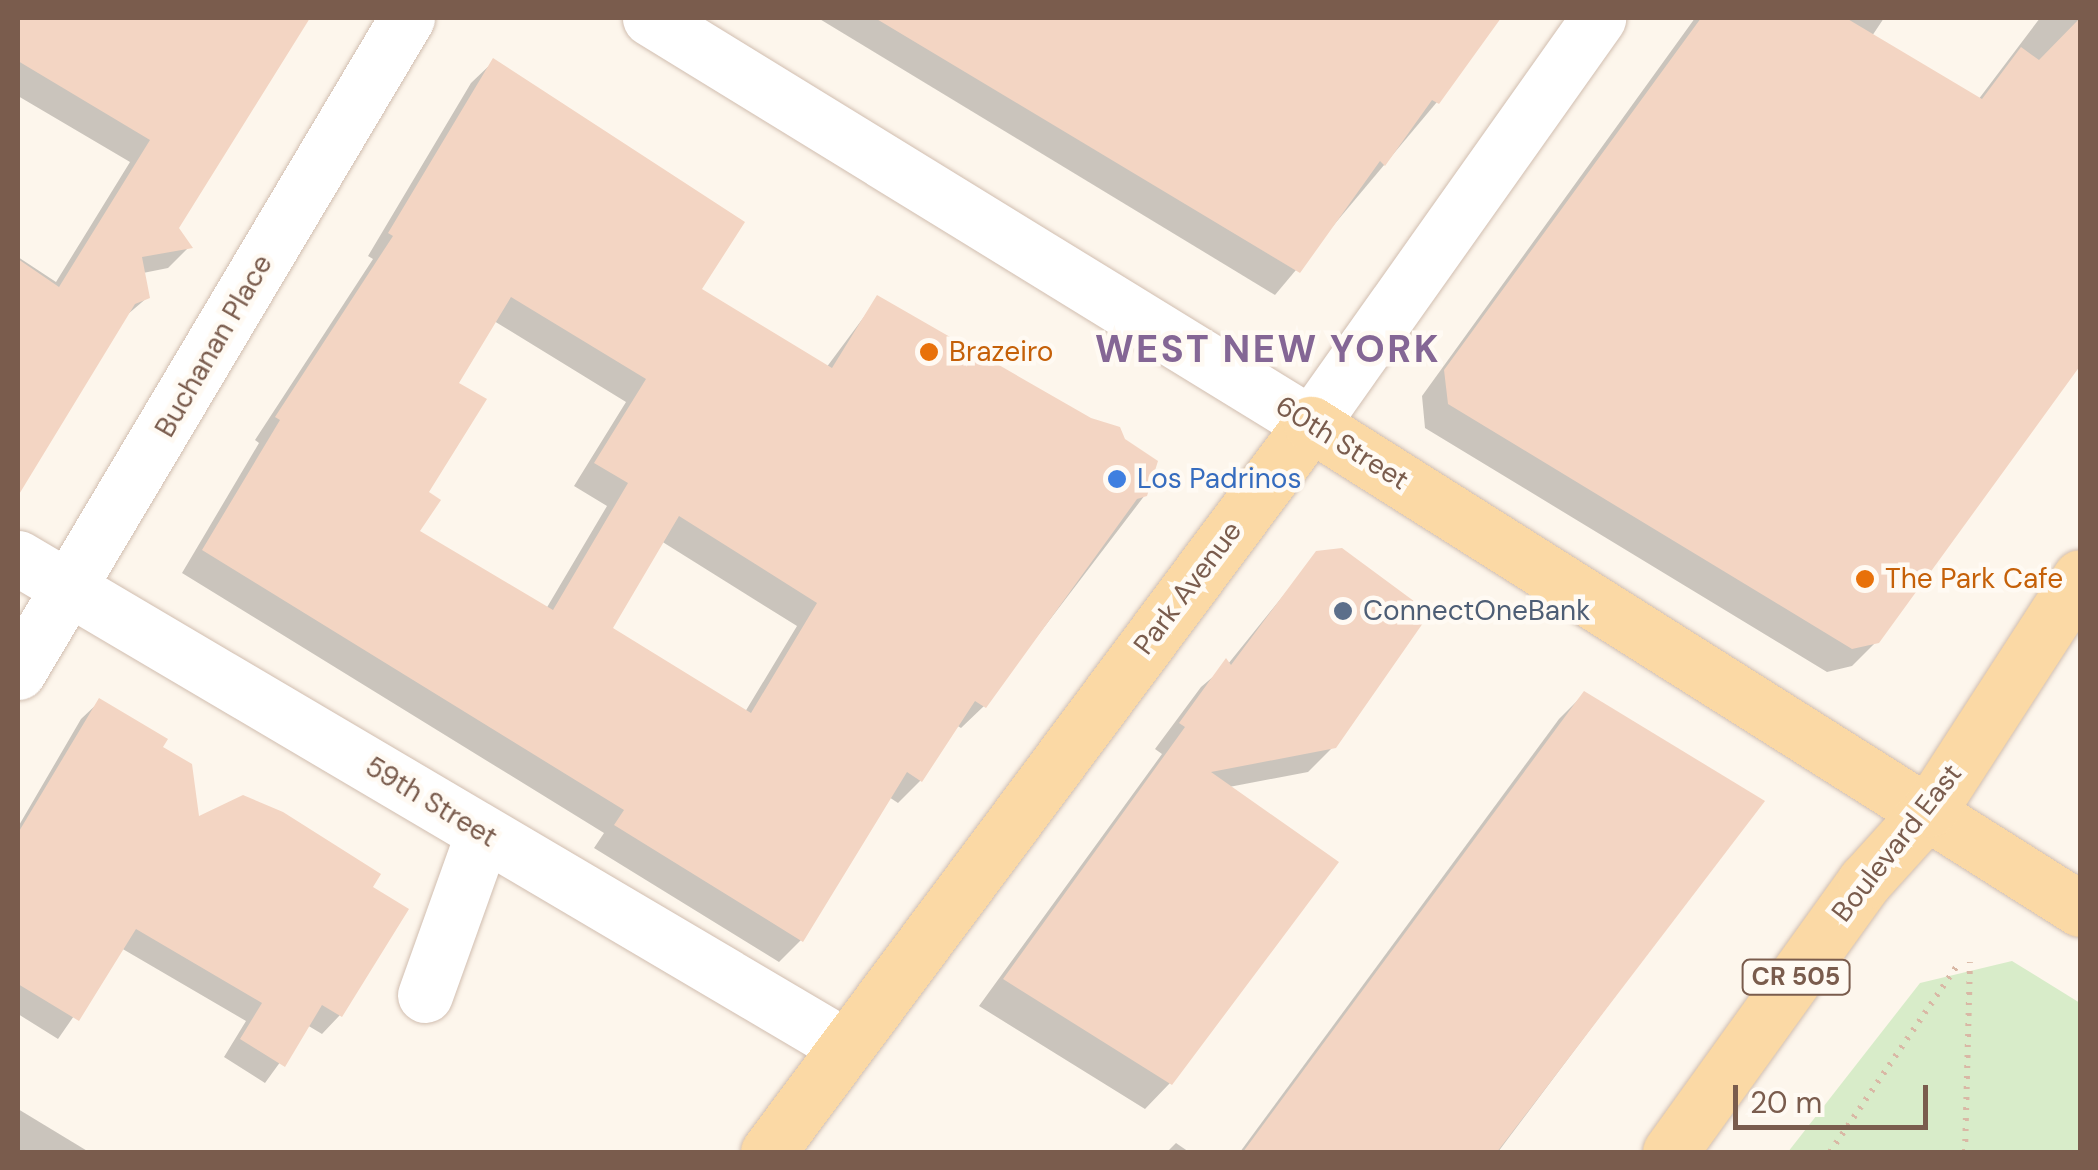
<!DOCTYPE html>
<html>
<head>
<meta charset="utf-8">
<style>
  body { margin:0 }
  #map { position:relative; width:2098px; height:1170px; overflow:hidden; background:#fdf6ec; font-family:"DM Sans",sans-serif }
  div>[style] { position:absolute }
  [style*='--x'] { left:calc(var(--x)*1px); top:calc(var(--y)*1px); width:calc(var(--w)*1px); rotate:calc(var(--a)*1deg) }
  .green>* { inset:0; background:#d8ecc9 }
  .shadow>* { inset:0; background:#0003 }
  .building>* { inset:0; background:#f3d5c3 }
  .path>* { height:6px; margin-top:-3px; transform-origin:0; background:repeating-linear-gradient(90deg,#d9b8a5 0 2.5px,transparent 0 10.5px) }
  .roads { filter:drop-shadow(0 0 2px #d1beb0) drop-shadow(0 0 2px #d1beb0) }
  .minor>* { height:55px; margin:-27.5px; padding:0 27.5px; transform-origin:27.5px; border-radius:27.5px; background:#fff }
  .major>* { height:55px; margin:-27.5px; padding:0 27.5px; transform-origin:27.5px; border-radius:27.5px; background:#fbd9a5 }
  .dots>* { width:28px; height:28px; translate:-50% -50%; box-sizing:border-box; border:5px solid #fffaf3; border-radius:50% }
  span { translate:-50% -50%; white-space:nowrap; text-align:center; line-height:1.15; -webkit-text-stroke:9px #fffaf3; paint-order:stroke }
  .shield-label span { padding:2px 8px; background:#fffaf3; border:2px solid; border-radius:8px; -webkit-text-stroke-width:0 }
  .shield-label { font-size:25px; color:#7a5c4d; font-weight:700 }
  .street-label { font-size:28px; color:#7a5c4d }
  .food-label { font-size:28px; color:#c56008 }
  .left { translate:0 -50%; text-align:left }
  .shop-label { font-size:28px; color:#366cbe }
  .service-label { font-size:28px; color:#4e5e75 }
  .district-label { font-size:38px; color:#846695; font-weight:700; letter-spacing:2.5px }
  .frame { position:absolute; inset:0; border:20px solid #7a5c4d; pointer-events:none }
  .scale { position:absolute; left:1733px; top:1085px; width:195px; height:45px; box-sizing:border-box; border:5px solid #7a5c4d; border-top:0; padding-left:12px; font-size:30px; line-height:35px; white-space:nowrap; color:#7a5c4d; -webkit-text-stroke:8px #fffaf3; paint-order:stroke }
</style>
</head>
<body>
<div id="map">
  <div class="green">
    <div style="clip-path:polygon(2012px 961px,2080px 1003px,2080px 1152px,1788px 1152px,1920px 983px)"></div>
  </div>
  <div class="shadow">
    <div style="clip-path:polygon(18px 18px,306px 18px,176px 228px,189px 247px,168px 268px,143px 273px,148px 297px,121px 320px,18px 483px,18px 257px,56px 282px,130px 162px,18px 96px)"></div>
    <div style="clip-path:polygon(818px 18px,1496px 18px,1437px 102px,1275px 295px)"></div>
    <div style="clip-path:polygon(1695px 18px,1884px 18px,1872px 36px,1978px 100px,2040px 18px,2080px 18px,2080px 362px,1877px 641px,1852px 666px,1827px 672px,1425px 428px,1422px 396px)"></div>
    <div style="clip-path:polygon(evenodd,494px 61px,699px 290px,826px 368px,878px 298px,1145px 495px,984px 706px,961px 728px,956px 725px,921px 780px,898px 803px,889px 797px,801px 940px,779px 962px,594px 848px,604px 833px,182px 573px,259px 443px,255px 440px,373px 259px,368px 256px,471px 83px,494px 61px,494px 321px,626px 402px,574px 486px,607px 506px,546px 609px,417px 532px,456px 384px,494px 321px,494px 61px,661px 541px,797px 626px,745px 712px,609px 629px,661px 541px)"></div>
    <div style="clip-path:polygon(1317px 554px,1334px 746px,1308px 772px,1229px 787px,1170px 1083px,1145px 1109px,979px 1006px,1162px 754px,1155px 749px,1201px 687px,1228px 664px)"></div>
    <div style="clip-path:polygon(1584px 694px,1761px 802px,1498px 1152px,1240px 1152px,1559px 719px)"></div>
    <div style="clip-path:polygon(100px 701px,160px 748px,197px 819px,369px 887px,340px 1015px,322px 1034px,307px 1025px,265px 1083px,224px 1057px,246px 1021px,121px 948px,58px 1039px,18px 1014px,18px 827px,81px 719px)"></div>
    <div style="clip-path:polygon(18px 1109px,89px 1152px,18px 1152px)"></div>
    <div style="clip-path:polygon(1176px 1143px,1189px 1152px,1167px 1152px)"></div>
  </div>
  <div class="building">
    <div style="clip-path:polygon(18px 18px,310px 18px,179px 228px,193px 248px,142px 257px,150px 298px,135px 304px,18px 496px,18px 259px,59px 287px,150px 140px,18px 61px)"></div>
    <div style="clip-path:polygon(875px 18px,1501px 18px,1439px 104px,1432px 100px,1385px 166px,1380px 161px,1300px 273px)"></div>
    <div style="clip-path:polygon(1701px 18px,1846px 18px,1982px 99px,2021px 47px,2039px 60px,2080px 18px,2080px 366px,1879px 643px,1852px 649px,1448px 404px,1444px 370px)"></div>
    <div style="clip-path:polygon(evenodd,493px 58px,745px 222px,702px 289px,832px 368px,877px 295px,1091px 418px,1120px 427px,1125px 439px,1158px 461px,1147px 496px,1137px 499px,986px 708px,975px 701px,922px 782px,907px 772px,803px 942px,614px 825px,624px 810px,202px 550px,280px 420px,275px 417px,393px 236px,388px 233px,493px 58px,511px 297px,646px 379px,594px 463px,628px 483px,553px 610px,420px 531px,441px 500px,429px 492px,487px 399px,459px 383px,511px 297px,493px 58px,679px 516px,817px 603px,751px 713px,613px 628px,679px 516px)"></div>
    <div style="clip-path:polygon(1342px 548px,1430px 613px,1336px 748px,1211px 772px,1339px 862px,1172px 1085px,1003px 979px,1185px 727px,1179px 723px,1226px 658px,1231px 665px,1316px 551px)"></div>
    <div style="clip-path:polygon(1584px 691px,1765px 801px,1497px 1152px,1243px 1152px)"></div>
    <div style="clip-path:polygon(99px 698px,168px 739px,163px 747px,192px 764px,199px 816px,243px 795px,283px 812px,381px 874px,373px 887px,409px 909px,342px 1017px,322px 1005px,285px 1067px,240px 1039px,262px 1003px,136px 929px,79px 1021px,18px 984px,18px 833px)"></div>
  </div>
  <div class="path">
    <div style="--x:1830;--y:1152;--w:224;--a:-55.7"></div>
    <div style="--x:1965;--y:1152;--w:190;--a:-88.5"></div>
  </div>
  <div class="roads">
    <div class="minor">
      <div style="--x:650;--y:18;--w:776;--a:31.56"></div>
      <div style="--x:1311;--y:424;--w:497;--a:-54.7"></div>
      <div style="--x:18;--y:558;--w:960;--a:30.54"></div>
      <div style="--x:18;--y:672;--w:761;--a:-59.26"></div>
      <div style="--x:425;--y:995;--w:172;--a:-70.3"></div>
    </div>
    <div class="major">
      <div style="--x:768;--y:1152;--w:908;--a:-53.28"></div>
      <div style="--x:1311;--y:424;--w:909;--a:32.24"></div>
      <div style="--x:1670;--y:1152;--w:334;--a:-54.3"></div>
      <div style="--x:1865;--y:881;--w:97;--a:-47.9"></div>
      <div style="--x:1930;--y:809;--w:276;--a:-57.1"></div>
    </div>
  </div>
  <div class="dots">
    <div style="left:929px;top:352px;background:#e8710a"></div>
    <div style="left:1117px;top:479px;background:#3f7fe0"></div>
    <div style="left:1865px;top:579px;background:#e8710a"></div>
    <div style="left:1343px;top:611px;background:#5c6f8a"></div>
  </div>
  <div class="shield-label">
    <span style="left:1796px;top:977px">CR 505</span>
  </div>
  <div class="street-label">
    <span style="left:214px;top:346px;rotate:-60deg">Buchanan Place</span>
    <span style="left:1342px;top:443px;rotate:32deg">60th Street</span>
    <span style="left:1188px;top:588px;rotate:-53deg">Park Avenue</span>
    <span style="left:431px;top:802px;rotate:31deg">59th Street</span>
    <span style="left:1897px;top:843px;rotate:-52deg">Boulevard East</span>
  </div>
  <div class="food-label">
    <span class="left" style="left:949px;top:352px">Brazeiro</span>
    <span class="left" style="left:1885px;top:579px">The Park Cafe</span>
  </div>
  <div class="shop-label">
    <span class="left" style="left:1137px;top:479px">Los Padrinos</span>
  </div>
  <div class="service-label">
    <span class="left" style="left:1363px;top:611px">ConnectOneBank</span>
  </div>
  <div class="district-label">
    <span style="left:1268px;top:350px">WEST NEW YORK</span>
  </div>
  <div class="frame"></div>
  <div class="scale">20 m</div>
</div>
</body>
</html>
